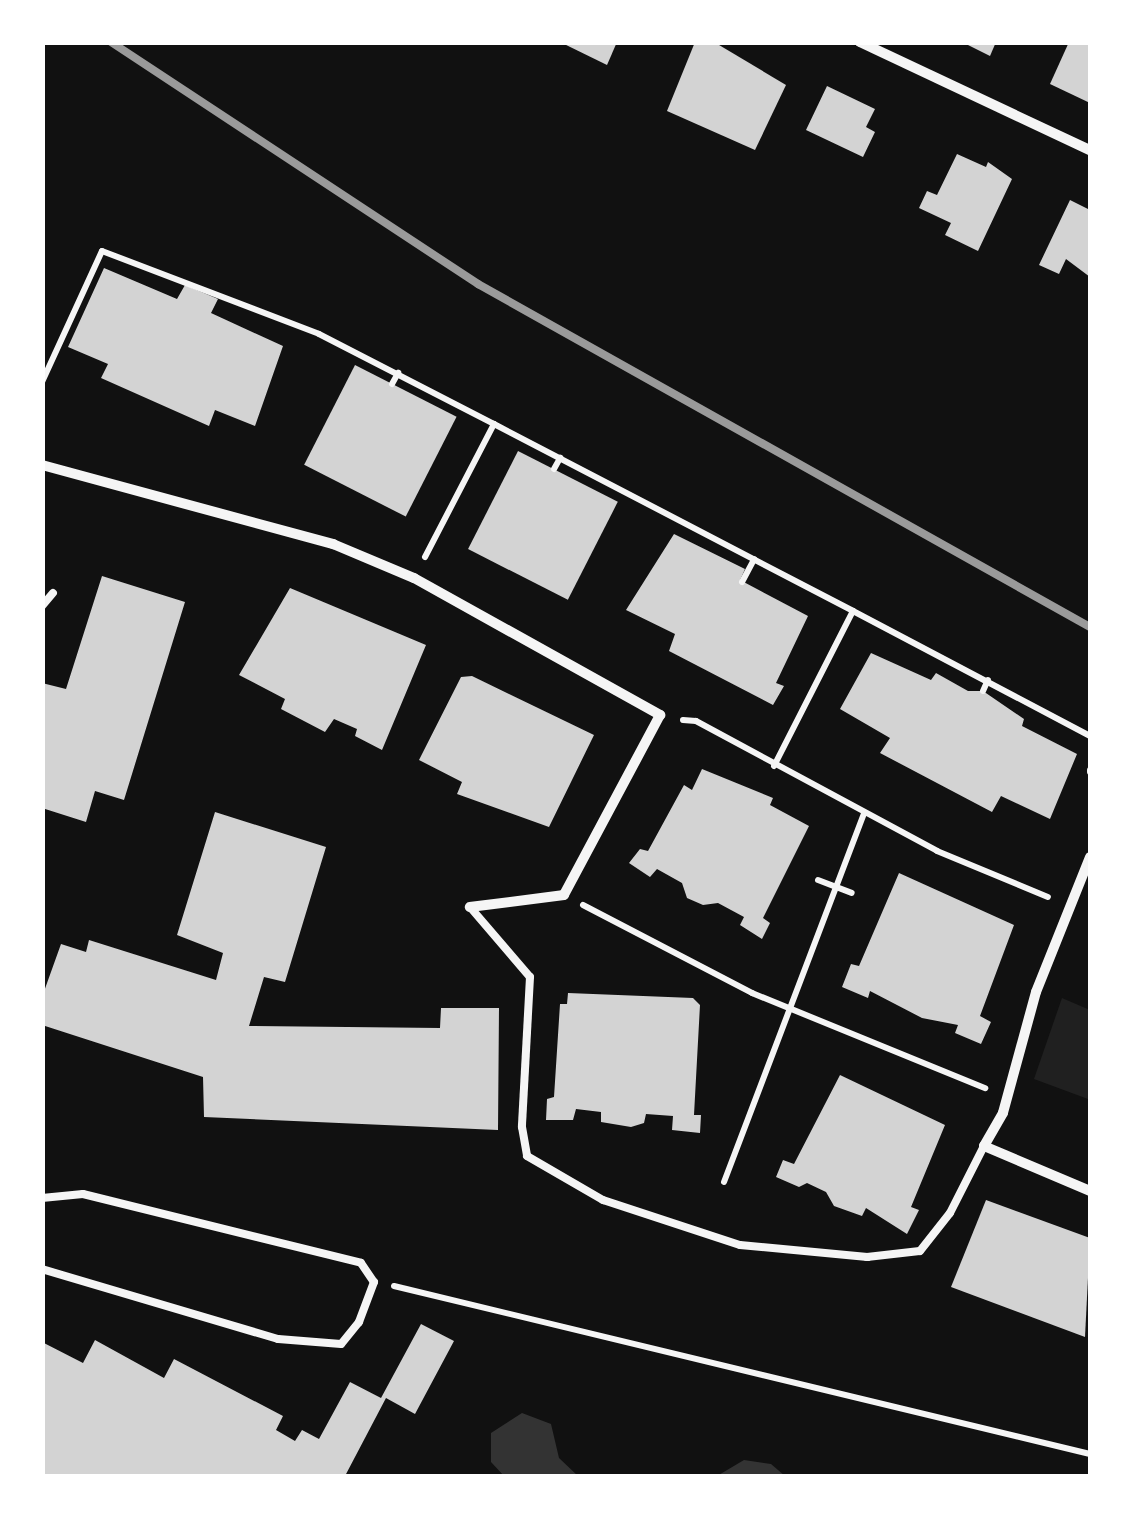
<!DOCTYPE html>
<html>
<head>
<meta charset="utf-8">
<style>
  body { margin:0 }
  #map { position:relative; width:1133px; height:1519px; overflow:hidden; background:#111; font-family:Literata,serif }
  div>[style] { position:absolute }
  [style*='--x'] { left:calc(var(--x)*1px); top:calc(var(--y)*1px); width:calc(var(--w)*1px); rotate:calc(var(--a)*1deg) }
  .green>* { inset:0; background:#202020 }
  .water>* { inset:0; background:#333 }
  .building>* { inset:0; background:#d3d3d3; transform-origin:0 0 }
  .path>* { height:6px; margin:-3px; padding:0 3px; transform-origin:3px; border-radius:3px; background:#f5f5f5 }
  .service>* { height:8px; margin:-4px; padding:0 4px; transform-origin:4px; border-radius:4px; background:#f5f5f5 }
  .minor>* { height:10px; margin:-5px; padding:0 5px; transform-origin:5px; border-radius:5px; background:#f5f5f5 }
  .rail>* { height:8px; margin:-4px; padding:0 4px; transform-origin:4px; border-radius:4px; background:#9a9a9a }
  span { translate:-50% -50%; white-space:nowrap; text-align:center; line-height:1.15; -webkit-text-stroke:9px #fff; paint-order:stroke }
  .frame { position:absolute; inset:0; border:45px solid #fff; pointer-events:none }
</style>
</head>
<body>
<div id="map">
  <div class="green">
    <div style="clip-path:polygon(1062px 998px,1090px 1010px,1088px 1099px,1034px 1079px)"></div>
  </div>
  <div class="water">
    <div style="clip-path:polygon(522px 1413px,551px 1424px,559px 1458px,578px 1476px,504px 1476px,491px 1462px,491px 1433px)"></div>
    <div style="clip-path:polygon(744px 1460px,771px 1464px,785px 1476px,717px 1476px)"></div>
  </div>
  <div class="building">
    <div style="clip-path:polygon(560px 42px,617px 42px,607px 65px)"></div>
    <div style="clip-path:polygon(695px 42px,714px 42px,786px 85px,755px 150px,667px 111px)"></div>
    <div style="clip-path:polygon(962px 42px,996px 42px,990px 56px)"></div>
    <div style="clip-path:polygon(1069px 42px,1090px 42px,1090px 103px,1050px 84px)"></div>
    <div style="clip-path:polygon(827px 86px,875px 109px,866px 127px,875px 132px,863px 157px,806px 130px)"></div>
    <div style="clip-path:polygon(957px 154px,986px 167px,988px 162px,1012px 179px,978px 251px,945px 235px,951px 223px,919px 208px,927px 191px,937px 195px)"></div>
    <div style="clip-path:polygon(1070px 200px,1090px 210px,1090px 277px,1066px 259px,1059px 274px,1039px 265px)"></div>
    <div style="clip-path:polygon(104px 268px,177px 299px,185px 285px,218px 299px,211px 313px,283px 346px,255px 426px,215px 410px,209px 426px,101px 378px,108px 364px,68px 347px)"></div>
    <div style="left:355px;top:365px;width:114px;height:112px;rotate:27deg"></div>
    <div style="left:518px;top:451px;width:112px;height:110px;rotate:27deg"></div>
    <div style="clip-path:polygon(674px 534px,745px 569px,740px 580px,808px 616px,776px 683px,784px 686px,773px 705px,669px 651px,675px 634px,626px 610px)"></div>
    <div style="clip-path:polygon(102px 576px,185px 602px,124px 800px,95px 791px,86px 822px,42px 808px,42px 683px,66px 689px)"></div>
    <div style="clip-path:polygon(290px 588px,426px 645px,382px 750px,355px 736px,357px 729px,334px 719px,325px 732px,281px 709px,285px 699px,239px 675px)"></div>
    <div style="clip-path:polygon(871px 653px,931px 680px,936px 673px,968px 691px,983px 691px,1024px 719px,1022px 726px,1077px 754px,1050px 819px,1001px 796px,992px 812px,880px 753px,890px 738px,840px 709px)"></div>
    <div style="clip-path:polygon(472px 676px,594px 735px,549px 827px,457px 794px,462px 782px,419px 760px,461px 677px)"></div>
    <div style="clip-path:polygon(702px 769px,773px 798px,770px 805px,809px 826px,763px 918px,770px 923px,762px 939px,740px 925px,744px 917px,718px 903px,703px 905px,687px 898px,682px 883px,657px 869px,650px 877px,629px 863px,640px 849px,648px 851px,684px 785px,692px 790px)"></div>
    <div style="clip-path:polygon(215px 812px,326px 847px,285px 982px,264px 977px,249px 1026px,440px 1028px,441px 1008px,499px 1008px,498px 1130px,204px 1117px,203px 1077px,42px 1025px,42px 997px,61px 944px,86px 952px,89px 940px,216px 980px,223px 953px,177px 935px)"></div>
    <div style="clip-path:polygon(899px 873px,1014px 925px,980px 1016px,991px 1022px,981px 1044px,955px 1033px,958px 1025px,922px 1018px,870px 991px,868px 998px,842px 987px,851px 964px,859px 966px)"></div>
    <div style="clip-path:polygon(568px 993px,693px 998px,700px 1005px,694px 1115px,701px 1115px,700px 1133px,672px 1130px,673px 1116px,646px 1114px,644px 1123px,631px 1127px,601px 1122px,601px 1112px,576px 1109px,573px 1120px,546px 1120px,547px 1099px,554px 1097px,560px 1004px,567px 1004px)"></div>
    <div style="clip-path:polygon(840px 1075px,945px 1125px,911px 1207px,919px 1210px,907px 1234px,866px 1208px,862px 1216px,834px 1206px,826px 1192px,807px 1183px,799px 1187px,776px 1177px,783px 1160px,794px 1164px)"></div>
    <div style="clip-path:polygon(986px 1200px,1090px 1238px,1085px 1337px,951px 1287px)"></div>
    <div style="clip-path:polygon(421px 1324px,454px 1341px,415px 1414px,386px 1398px,345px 1476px,42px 1476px,42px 1342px,83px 1363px,95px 1340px,164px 1378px,174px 1359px,283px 1416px,276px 1430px,295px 1441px,302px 1430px,319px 1439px,350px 1382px,381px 1398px)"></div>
  </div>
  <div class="path">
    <div style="--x:42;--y:382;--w:144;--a:-65.4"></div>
    <div style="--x:102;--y:251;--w:232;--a:20.9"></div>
    <div style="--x:319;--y:334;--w:197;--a:27.2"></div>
    <div style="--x:392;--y:384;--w:13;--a:-61"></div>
    <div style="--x:554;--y:469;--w:13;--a:-61"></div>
    <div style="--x:425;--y:557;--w:150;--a:-62.6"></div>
    <div style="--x:494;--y:424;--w:405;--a:27.5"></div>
    <div style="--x:742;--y:582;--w:26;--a:-62"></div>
    <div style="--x:983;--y:691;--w:12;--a:-66"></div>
    <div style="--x:683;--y:720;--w:13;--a:4"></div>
    <div style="--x:696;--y:721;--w:274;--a:28.3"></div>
    <div style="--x:937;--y:851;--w:120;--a:22.5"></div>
    <div style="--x:774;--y:766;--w:174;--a:-63"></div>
    <div style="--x:853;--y:611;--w:268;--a:27.8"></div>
    <div style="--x:1090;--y:770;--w:2;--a:90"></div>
    <div style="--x:818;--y:880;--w:36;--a:21"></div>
    <div style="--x:583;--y:905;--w:191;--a:27.5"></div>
    <div style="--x:752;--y:993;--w:252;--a:22.2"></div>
    <div style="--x:724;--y:1182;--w:395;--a:-69.2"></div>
    <div style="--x:394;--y:1286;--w:716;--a:13.57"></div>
  </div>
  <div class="service">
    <div style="--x:42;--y:606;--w:17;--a:-50"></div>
    <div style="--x:470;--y:907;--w:92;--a:49.4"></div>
    <div style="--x:530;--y:977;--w:150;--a:93.1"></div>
    <div style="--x:522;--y:1127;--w:29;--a:80"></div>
    <div style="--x:527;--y:1156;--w:88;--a:30.1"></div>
    <div style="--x:603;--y:1200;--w:144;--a:18.2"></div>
    <div style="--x:740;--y:1245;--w:128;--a:5.4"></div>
    <div style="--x:867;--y:1257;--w:53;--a:-6.5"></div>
    <div style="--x:920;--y:1251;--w:48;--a:-51.7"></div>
    <div style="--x:950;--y:1213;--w:75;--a:-63.1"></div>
    <div style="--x:42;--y:1198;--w:41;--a:-5.6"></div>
    <div style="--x:83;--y:1194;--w:286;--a:13.9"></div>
    <div style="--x:361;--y:1263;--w:23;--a:56"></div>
    <div style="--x:374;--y:1282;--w:43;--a:110.6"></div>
    <div style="--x:359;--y:1322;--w:28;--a:129"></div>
    <div style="--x:341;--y:1344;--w:63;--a:-175.5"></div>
    <div style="--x:278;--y:1339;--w:246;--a:-163.5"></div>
  </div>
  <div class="minor">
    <div style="--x:860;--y:42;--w:254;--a:25.2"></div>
    <div style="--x:42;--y:465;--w:302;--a:15.2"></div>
    <div style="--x:333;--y:544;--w:88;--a:22.8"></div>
    <div style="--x:414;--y:578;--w:282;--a:29.1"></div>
    <div style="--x:660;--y:715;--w:204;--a:118.1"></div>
    <div style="--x:564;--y:895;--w:95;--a:172.7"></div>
    <div style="--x:1090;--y:857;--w:145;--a:111.8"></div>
    <div style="--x:1036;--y:992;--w:125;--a:105.3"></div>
    <div style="--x:1003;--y:1113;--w:38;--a:120"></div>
    <div style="--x:984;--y:1146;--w:115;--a:23"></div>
  </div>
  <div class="rail">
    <div style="--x:111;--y:42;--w:440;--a:33.4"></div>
    <div style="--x:478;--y:284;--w:702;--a:29.27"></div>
  </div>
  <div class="frame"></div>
</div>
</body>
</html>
